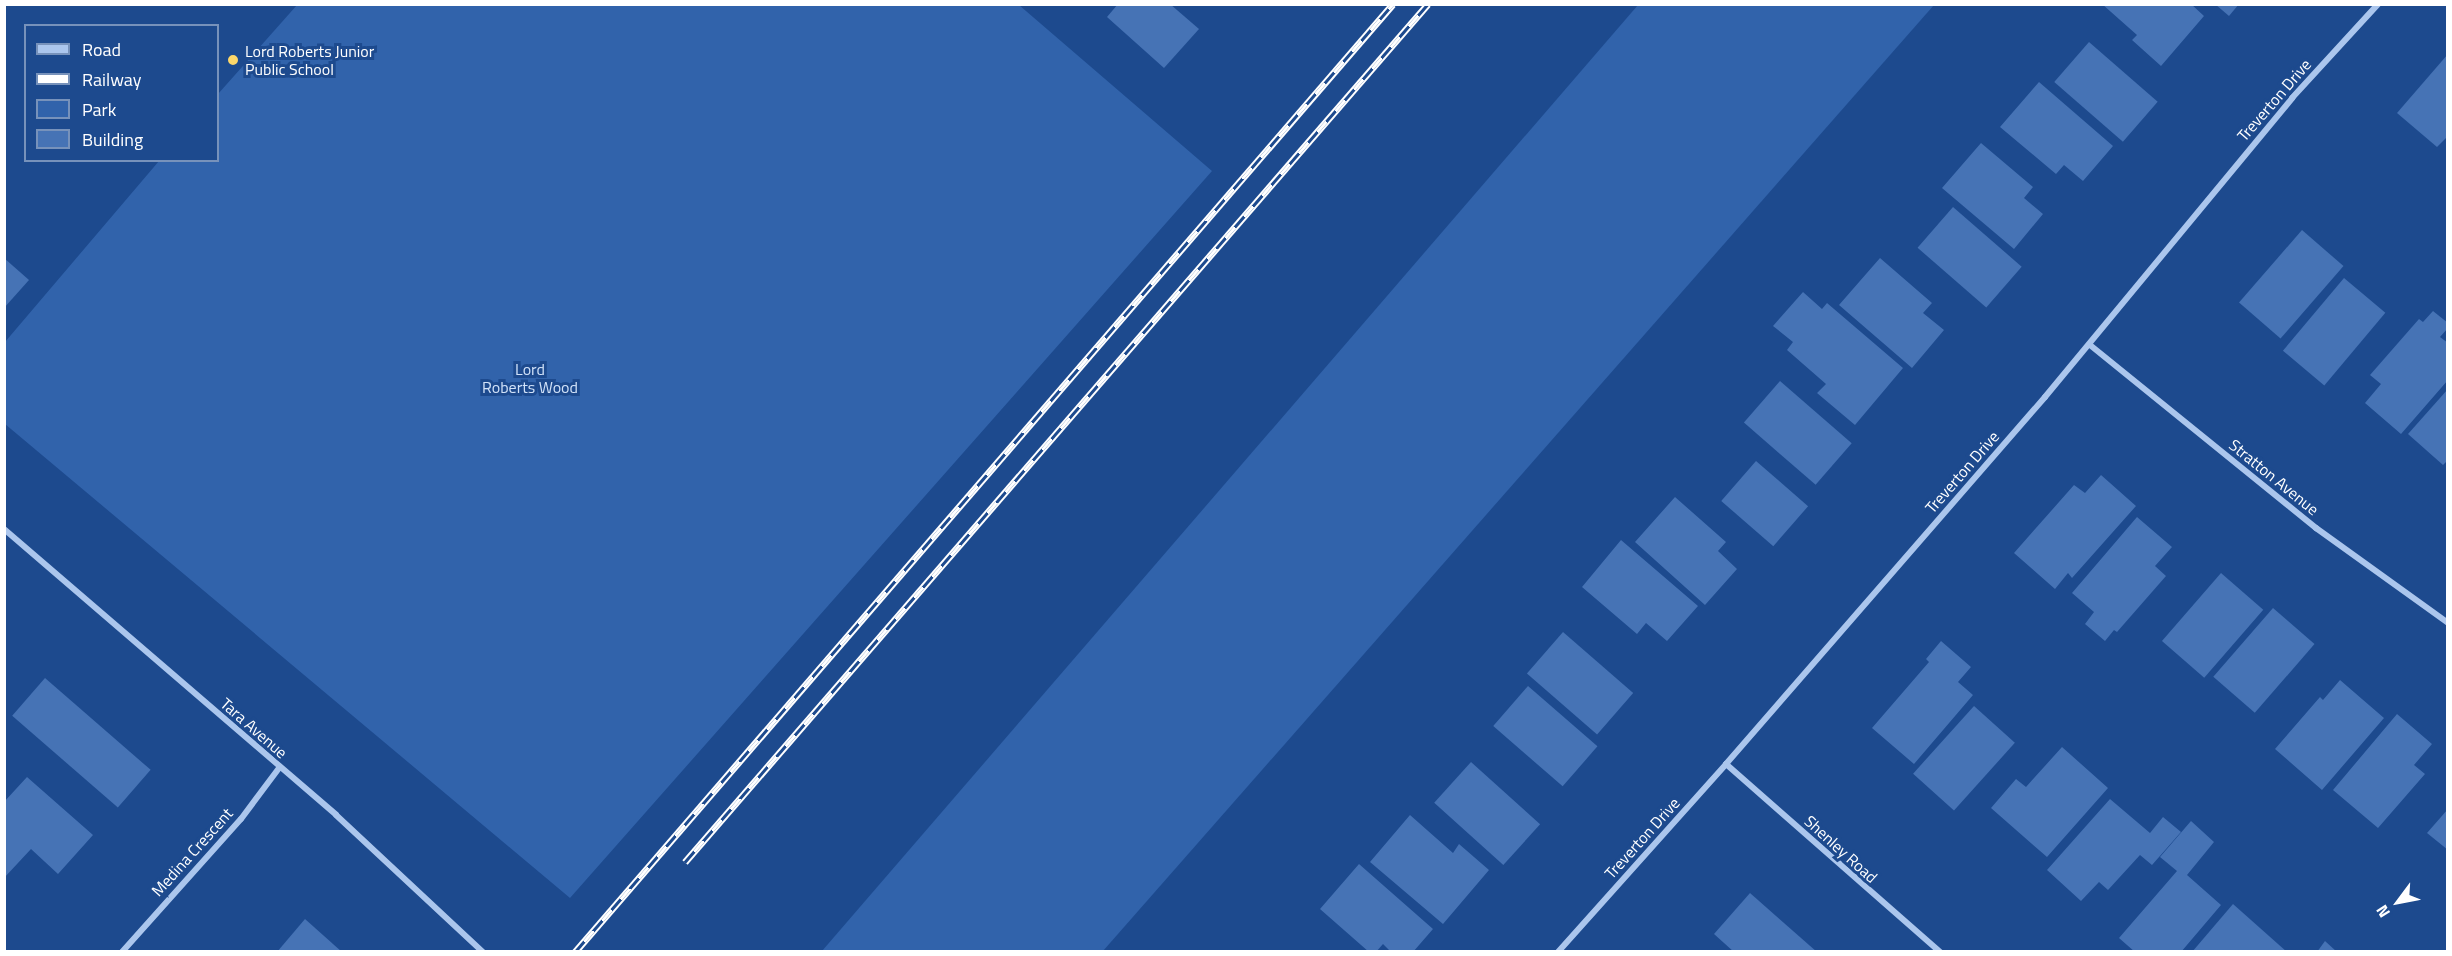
<!DOCTYPE html>
<html>
<head>
<meta charset="utf-8">
<style>
  body { margin:0 }
  #map { position:relative; width:2452px; height:956px; overflow:hidden; background:#1d4a8e; font-family:"Titillium Web",sans-serif }
  div>[style] { position:absolute }
  [style*='--x'] { left:calc(var(--x)*1px); top:calc(var(--y)*1px); width:calc(var(--w)*1px); rotate:calc(var(--a)*1deg) }
  .green>* { inset:0; background:#3163ab }
  .building>* { inset:0; background:#4673b5; transform-origin:0 0 }
  .street>* { height:6px; margin:-3px; padding:0 3px; transform-origin:3px; border-radius:3px; background:#abc6ed }
  .rail>* { height:7px; margin-top:-3.5px; transform-origin:0; background:repeating-linear-gradient(90deg,#1d4a8e 0 14px,#fff 0 28px); box-sizing:border-box; border-block:2px solid #fff }
  .dots>* { width:16px; height:16px; translate:-50% -50%; box-sizing:border-box; border:3px solid #1d4a8e; border-radius:50% }
  span { translate:-50% -50%; white-space:nowrap; text-align:center; line-height:1.15; -webkit-text-stroke:6px #1d4a8e; paint-order:stroke }
  .poi-label { font-size:16px; color:#fff }
  .left { translate:0 -50%; text-align:left }
  .street-label { font-size:16px; color:#fff }
  .park-label { font-size:16px; color:#d1e2f9 }
  .frame { position:absolute; inset:0; border:6px solid #fff; pointer-events:none }
  .legend { position:absolute; left:24px; top:24px; width:195px; height:138px; box-sizing:border-box; background:#1d4a8e; border:2px solid #7792bb; margin:0; padding:8px 10px; list-style:none; font-size:18px; color:#fff }
  .legend li { display:flex; align-items:center; gap:12px; height:30px }
  .legend b { width:30px; border:2px solid #7792bb }
  .north { position:absolute; left:2368px; top:872px; width:60px; height:60px; -webkit-text-stroke:4px #1d4a8e; paint-order:stroke; rotate:238deg; font-size:16px; font-weight:700; line-height:24px; text-align:center; color:#fff }
  .north::after { content:''; display:block; margin:auto; width:21px; height:27px; background:#fff; clip-path:polygon(50% 0,100% 100%,50% 72%,0 100%) }
</style>
</head>
<body>
<div id="map">
  <div class="green">
    <div style="clip-path:polygon(297px 5px,1019px 5px,1212px 171px,570px 898px,5px 424px,5px 342px,159px 161px,218px 160px,218px 94px)"></div>
    <div style="clip-path:polygon(1638px 5px,1934px 5px,1103px 951px,822px 951px)"></div>
  </div>
  <div class="building">
    <div style="clip-path:polygon(1118px 4px,1170px 4px,1199px 29px,1164px 68px,1107px 17px)"></div>
    <div style="clip-path:polygon(2102px 4px,2191px 4px,2204px 16px,2161px 66px,2132px 40px,2137px 35px)"></div>
    <div style="clip-path:polygon(2215px 4px,2239px 4px,2229px 16px)"></div>
    <div style="left:2089px;top:42px;width:91px;height:53px;rotate:41deg"></div>
    <div style="clip-path:polygon(2448px 54px,2448px 136px,2437px 147px,2397px 113px)"></div>
    <div style="clip-path:polygon(2039px 82px,2113px 146px,2083px 181px,2064px 165px,2056px 174px,2000px 127px)"></div>
    <div style="clip-path:polygon(1981px 143px,2033px 187px,2024px 198px,2043px 214px,2014px 249px,1942px 188px)"></div>
    <div style="left:1953px;top:207px;width:91px;height:54px;rotate:41deg"></div>
    <div style="left:2302px;top:230px;width:55px;height:96px;rotate:41deg"></div>
    <div style="clip-path:polygon(4px 258px,29px 280px,4px 308px)"></div>
    <div style="clip-path:polygon(1880px 258px,1932px 303px,1923px 313px,1944px 330px,1912px 368px,1839px 305px)"></div>
    <div style="left:2344px;top:278px;width:54px;height:95px;rotate:40deg"></div>
    <div style="clip-path:polygon(1803px 292px,1822px 309px,1827px 303px,1903px 368px,1855px 425px,1817px 393px,1826px 384px,1787px 350px,1793px 342px,1773px 326px)"></div>
    <div style="clip-path:polygon(2433px 311px,2448px 323px,2448px 328px,2440px 337px,2448px 343px,2448px 380px,2401px 434px,2365px 403px,2381px 384px,2370px 375px,2419px 319px,2423px 322px)"></div>
    <div style="left:1780px;top:381px;width:95px;height:55px;rotate:41deg"></div>
    <div style="clip-path:polygon(2448px 389px,2448px 460px,2443px 465px,2408px 434px)"></div>
    <div style="left:1756px;top:461px;width:69px;height:53px;rotate:41deg"></div>
    <div style="clip-path:polygon(2101px 475px,2136px 506px,2072px 578px,2068px 573px,2055px 589px,2014px 553px,2074px 485px,2085px 493px)"></div>
    <div style="clip-path:polygon(1675px 497px,1726px 542px,1718px 551px,1737px 569px,1705px 605px,1635px 542px)"></div>
    <div style="clip-path:polygon(2137px 517px,2172px 547px,2155px 566px,2166px 576px,2117px 632px,2114px 630px,2105px 641px,2085px 624px,2094px 612px,2072px 593px)"></div>
    <div style="clip-path:polygon(1621px 540px,1698px 606px,1667px 641px,1646px 623px,1637px 634px,1582px 587px)"></div>
    <div style="left:2221px;top:573px;width:56px;height:90px;rotate:41deg"></div>
    <div style="left:2273px;top:608px;width:55px;height:91px;rotate:41deg"></div>
    <div style="left:1563px;top:632px;width:93px;height:55px;rotate:41deg"></div>
    <div style="clip-path:polygon(1941px 641px,1971px 667px,1958px 682px,1973px 695px,1914px 764px,1872px 728px,1929px 662px,1926px 659px)"></div>
    <div style="left:45px;top:678px;width:140px;height:50px;rotate:41deg"></div>
    <div style="clip-path:polygon(2340px 680px,2384px 718px,2322px 790px,2275px 749px,2320px 697px,2323px 700px)"></div>
    <div style="left:1528px;top:686px;width:92px;height:53px;rotate:41deg"></div>
    <div style="left:1974px;top:706px;width:55px;height:91px;rotate:42deg"></div>
    <div style="clip-path:polygon(2397px 714px,2432px 744px,2414px 765px,2425px 774px,2378px 828px,2333px 790px)"></div>
    <div style="clip-path:polygon(2062px 747px,2108px 788px,2047px 857px,1991px 808px,2016px 779px,2026px 787px)"></div>
    <div style="left:1471px;top:762px;width:93px;height:55px;rotate:42deg"></div>
    <div style="clip-path:polygon(27px 777px,93px 835px,58px 874px,31px 849px,4px 878px,4px 802px)"></div>
    <div style="clip-path:polygon(2110px 799px,2150px 833px,2163px 817px,2181px 832px,2152px 865px,2140px 855px,2108px 890px,2099px 882px,2081px 901px,2047px 870px)"></div>
    <div style="clip-path:polygon(2448px 809px,2448px 850px,2427px 833px)"></div>
    <div style="clip-path:polygon(1410px 815px,1453px 853px,1459px 844px,1489px 870px,1443px 924px,1370px 862px)"></div>
    <div style="clip-path:polygon(2191px 821px,2214px 842px,2187px 875px,2221px 905px,2181px 952px,2135px 952px,2119px 938px,2177px 871px,2160px 857px)"></div>
    <div style="clip-path:polygon(1359px 864px,1433px 929px,1413px 952px,1391px 952px,1383px 944px,1376px 952px,1369px 952px,1320px 909px)"></div>
    <div style="clip-path:polygon(1750px 893px,1817px 952px,1734px 952px,1714px 934px)"></div>
    <div style="clip-path:polygon(2233px 904px,2287px 952px,2192px 952px)"></div>
    <div style="clip-path:polygon(305px 919px,342px 952px,277px 952px)"></div>
    <div style="clip-path:polygon(2325px 941px,2337px 952px,2317px 952px)"></div>
  </div>
  <div class="street">
    <div style="--x:2090;--y:345;--w:291;--a:39"></div>
    <div style="--x:2316;--y:528;--w:163;--a:35.7"></div>
    <div style="--x:4;--y:529;--w:438;--a:40.7"></div>
    <div style="--x:336;--y:815;--w:201;--a:43"></div>
    <div style="--x:1726;--y:764;--w:285;--a:41.3"></div>
    <div style="--x:122;--y:952;--w:178;--a:-48.2"></div>
    <div style="--x:241;--y:819;--w:64;--a:-53.3"></div>
    <div style="--x:1558;--y:952;--w:252;--a:-48.2"></div>
    <div style="--x:1726;--y:764;--w:486;--a:-49"></div>
    <div style="--x:2045;--y:397;--w:388;--a:-50.4"></div>
    <div style="--x:2292;--y:98;--w:127;--a:-47.5"></div>
  </div>
  <div class="rail">
    <div style="--x:685;--y:862;--w:1135;--a:-49.11"></div>
    <div style="--x:575;--y:952;--w:1252;--a:-49.21"></div>
  </div>
  <div class="dots">
    <div style="left:233px;top:60px;background:#fcd76a"></div>
  </div>
  <div class="poi-label">
    <span class="left" style="left:245px;top:60px">Lord Roberts Junior<br>Public School</span>
  </div>
  <div class="street-label">
    <span style="left:2274px;top:100px;rotate:-49deg">Treverton Drive</span>
    <span style="left:1962px;top:472px;rotate:-49deg">Treverton Drive</span>
    <span style="left:2274px;top:477px;rotate:39deg">Stratton Avenue</span>
    <span style="left:254px;top:728px;rotate:41deg">Tara Avenue</span>
    <span style="left:1642px;top:838px;rotate:-48deg">Treverton Drive</span>
    <span style="left:1841px;top:849px;rotate:42deg">Shenley Road</span>
    <span style="left:192px;top:852px;rotate:-48deg">Medina Crescent</span>
  </div>
  <div class="park-label">
    <span style="left:530px;top:378px">Lord<br>Roberts Wood</span>
  </div>
  <div class="frame"></div>
  <ul class="legend">
  <li><b style="height:8px;background:#abc6ed"></b>Road</li>
  <li><b style="height:8px;background:#fff"></b>Railway</li>
  <li><b style="height:16px;background:#3163ab"></b>Park</li>
  <li><b style="height:16px;background:#4673b5"></b>Building</li>
  </ul>
  <div class="north">N</div>
</div>
</body>
</html>
